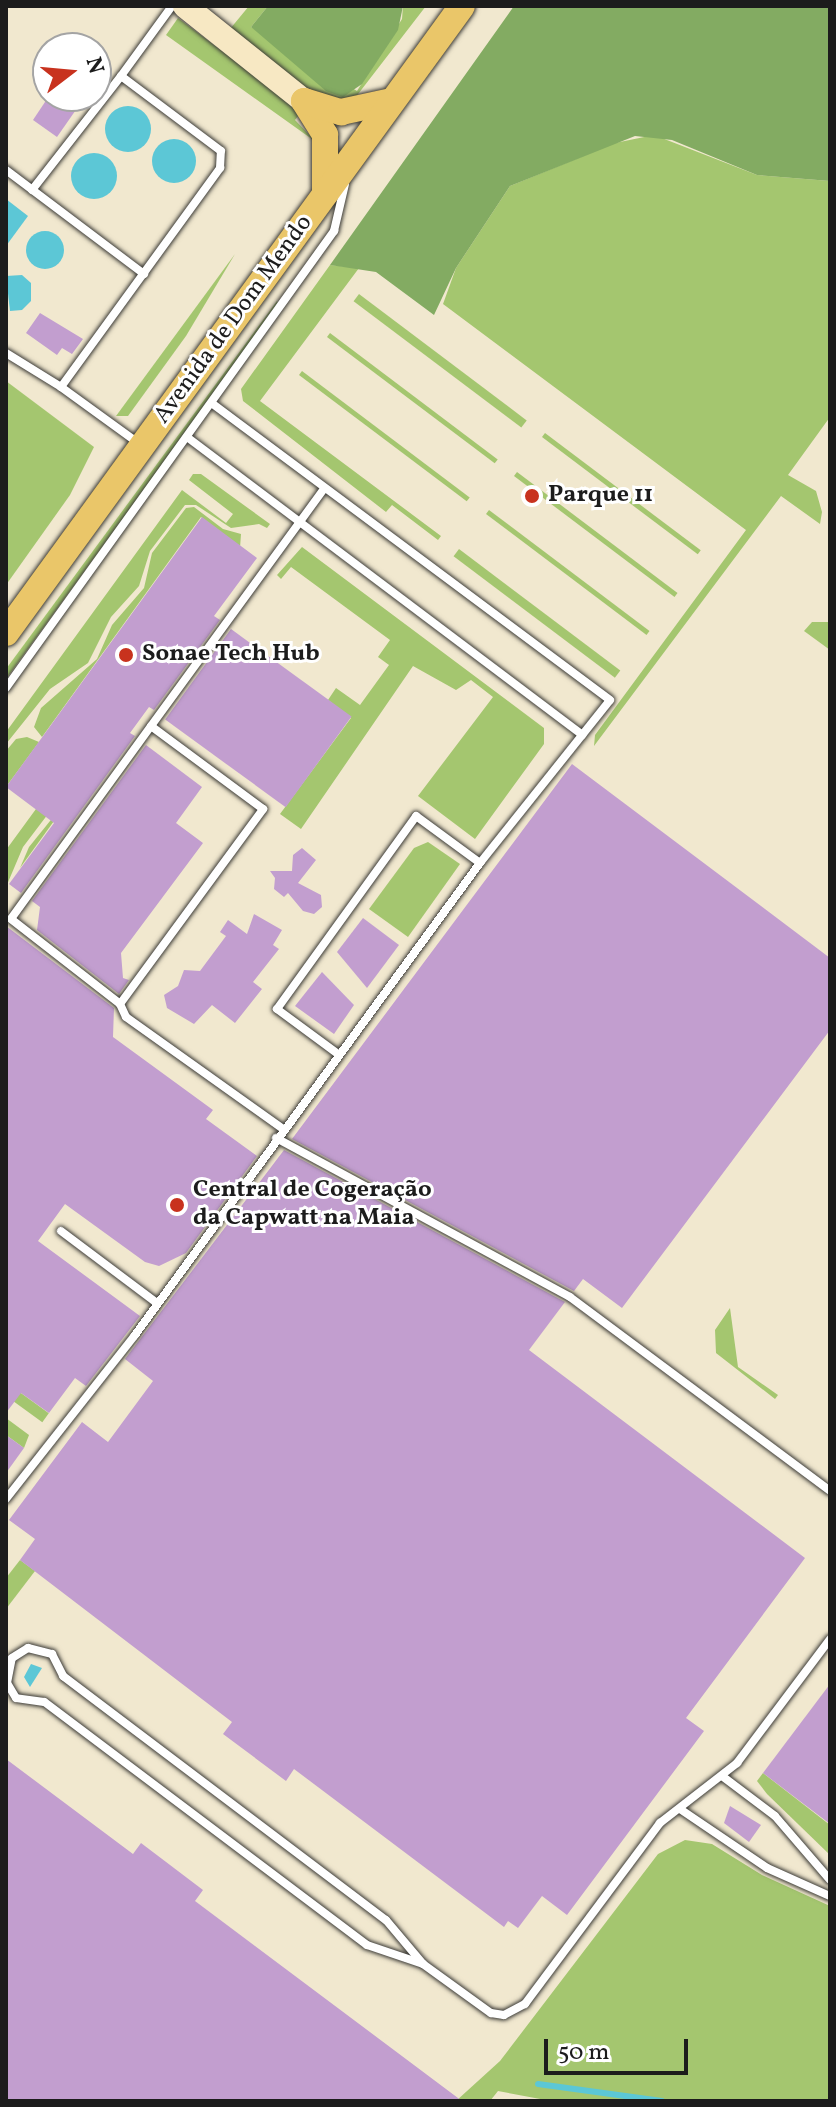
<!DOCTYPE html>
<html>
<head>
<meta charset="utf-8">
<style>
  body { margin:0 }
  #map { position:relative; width:836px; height:2107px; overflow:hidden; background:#f1e8cf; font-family:Vollkorn,serif }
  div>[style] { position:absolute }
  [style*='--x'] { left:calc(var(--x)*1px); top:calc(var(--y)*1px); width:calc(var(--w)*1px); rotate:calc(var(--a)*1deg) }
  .green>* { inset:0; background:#a4c66f; transform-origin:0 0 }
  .forest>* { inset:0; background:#83ab62 }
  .water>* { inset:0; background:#5cc7d6 }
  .round { border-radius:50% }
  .stream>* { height:6px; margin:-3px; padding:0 3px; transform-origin:3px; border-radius:3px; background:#5cc7d6 }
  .building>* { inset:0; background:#c29ecf; transform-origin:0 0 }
  .roads { filter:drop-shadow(0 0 2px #3c3b37) drop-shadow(0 0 2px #3c3b37) }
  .lane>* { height:8px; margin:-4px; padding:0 4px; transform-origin:4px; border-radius:4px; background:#fff }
  .secondary>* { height:24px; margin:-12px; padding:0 12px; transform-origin:12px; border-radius:12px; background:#f7e8c3 }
  .primary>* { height:26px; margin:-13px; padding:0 13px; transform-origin:13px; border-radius:13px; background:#eac669 }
  .dots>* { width:22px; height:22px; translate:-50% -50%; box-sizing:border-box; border:4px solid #fff; border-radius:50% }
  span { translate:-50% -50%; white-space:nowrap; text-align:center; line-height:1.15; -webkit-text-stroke:6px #fff; paint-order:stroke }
  .street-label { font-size:24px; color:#1c1c1c }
  .poi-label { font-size:24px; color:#1c1c1c; font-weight:700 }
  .left { translate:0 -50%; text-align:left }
  .frame { position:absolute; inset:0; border:8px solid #1c1c1c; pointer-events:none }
  .north { position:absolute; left:32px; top:32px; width:80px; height:80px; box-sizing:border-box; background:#fff; border:2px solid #a4a4a4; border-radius:50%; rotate:74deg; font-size:22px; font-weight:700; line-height:32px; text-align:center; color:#1c1c1c }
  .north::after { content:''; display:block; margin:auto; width:28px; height:36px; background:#c8321e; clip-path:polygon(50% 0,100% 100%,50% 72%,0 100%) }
  .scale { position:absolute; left:544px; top:2039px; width:144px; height:36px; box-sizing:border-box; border:4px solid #1c1c1c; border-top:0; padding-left:10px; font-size:24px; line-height:28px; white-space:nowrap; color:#1c1c1c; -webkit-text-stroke:6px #fff; paint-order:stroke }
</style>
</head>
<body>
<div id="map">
  <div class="green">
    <div style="clip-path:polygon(249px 6px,268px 6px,251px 27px,357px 91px,402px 19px,403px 6px,426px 6px,355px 98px,324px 103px,230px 29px)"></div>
    <div style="clip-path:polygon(178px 18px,302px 111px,295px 120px,316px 142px,166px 35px)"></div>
    <div style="clip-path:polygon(654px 135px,757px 175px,830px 181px,830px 417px,788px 475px,816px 491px,822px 512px,820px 524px,781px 496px,594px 746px,595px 735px,746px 530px,443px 304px,456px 268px,510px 186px,615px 143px)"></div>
    <div style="clip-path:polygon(235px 254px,186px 336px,128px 416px,116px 416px)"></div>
    <div style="clip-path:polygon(330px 265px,359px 268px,260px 401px,441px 536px,438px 540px,392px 505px,386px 512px,243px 401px,241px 389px)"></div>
    <div style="left:359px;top:294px;width:210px;height:9px;rotate:37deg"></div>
    <div style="clip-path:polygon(277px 301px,278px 305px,6px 679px,6px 669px)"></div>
    <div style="left:330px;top:333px;width:210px;height:5px;rotate:37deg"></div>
    <div style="left:302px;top:371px;width:210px;height:5px;rotate:37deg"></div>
    <div style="clip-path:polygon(6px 381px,94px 447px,70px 495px,6px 585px)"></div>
    <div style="left:545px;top:433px;width:195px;height:5px;rotate:37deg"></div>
    <div style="left:517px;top:472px;width:201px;height:5px;rotate:37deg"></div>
    <div style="clip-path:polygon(193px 474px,201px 474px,270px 524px,267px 528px,259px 524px,231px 528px,196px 505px,185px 505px,150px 551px,139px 586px,111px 617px,88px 663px,50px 689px,6px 744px,6px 732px,182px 490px,226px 523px,233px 514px,189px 480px)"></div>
    <div style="clip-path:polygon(194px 507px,223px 529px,241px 534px,240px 548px,201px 517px,42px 737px,34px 727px,41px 708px,97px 659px,112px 625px,144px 588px,152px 553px,186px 508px)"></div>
    <div style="left:489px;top:510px;width:201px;height:5px;rotate:37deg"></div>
    <div style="clip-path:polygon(302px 547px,544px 728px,544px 744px,475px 839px,418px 796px,493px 697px,471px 680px,456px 690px,413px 666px,301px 829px,280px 814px,351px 718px,328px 700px,336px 688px,360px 705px,389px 665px,378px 657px,390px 640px,291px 567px,281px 579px,277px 575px)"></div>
    <div style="left:459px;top:549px;width:202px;height:9px;rotate:37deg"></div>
    <div style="clip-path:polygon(812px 622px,830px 622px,830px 650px,804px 631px)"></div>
    <div style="clip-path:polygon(27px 737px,39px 742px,6px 787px,6px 751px,16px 739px)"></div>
    <div style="clip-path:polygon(88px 774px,20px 868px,29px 847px)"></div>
    <div style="clip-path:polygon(44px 798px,48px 814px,23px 847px,6px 887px,6px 850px)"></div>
    <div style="clip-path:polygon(428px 842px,460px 864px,408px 937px,369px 909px,414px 848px)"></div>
    <div style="clip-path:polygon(730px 1308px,738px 1367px,778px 1395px,775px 1399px,716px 1353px,715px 1330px)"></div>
    <div style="left:14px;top:1388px;width:43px;height:11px;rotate:36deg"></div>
    <div style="clip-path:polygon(6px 1418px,29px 1435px,24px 1448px,6px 1435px)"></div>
    <div style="clip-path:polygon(20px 1560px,35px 1571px,6px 1609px,6px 1578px)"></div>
    <div style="clip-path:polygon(763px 1773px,830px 1825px,830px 1855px,767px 1794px,757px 1781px)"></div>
    <div style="clip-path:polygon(685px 1840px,712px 1844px,762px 1875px,830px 1906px,830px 2101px,551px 2101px,498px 2091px,490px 2101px,456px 2101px,500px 2061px,658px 1854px)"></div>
  </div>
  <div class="forest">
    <div style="clip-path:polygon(268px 6px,403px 6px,398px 30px,362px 84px,343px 97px,326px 91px,251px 27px)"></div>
    <div style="clip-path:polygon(514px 6px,830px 6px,830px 181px,757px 175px,672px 140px,635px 136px,510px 186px,456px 268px,434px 315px,376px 272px,330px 265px)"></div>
  </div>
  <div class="water">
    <div class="round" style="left:105px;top:106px;width:46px;height:46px"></div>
    <div class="round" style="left:152px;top:139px;width:44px;height:44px"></div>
    <div class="round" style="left:71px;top:153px;width:46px;height:46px"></div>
    <div style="clip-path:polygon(6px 199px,28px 216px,6px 246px)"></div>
    <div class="round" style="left:26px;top:231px;width:38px;height:38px"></div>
    <div style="clip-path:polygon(22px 275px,31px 283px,31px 301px,22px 310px,10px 311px,6px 276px)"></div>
    <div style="clip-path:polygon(31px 1664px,42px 1668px,30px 1687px,24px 1677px)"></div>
  </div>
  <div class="stream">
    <div style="--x:538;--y:2084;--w:125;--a:7.8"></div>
  </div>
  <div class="building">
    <div style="clip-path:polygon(49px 96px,68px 96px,80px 104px,57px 137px,33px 120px)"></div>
    <div style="clip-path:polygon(40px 313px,83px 339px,72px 354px,62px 348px,57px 355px,26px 333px)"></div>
    <div style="clip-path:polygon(202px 517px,257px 558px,214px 616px,220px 620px,154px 710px,149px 707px,130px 733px,135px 736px,21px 893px,9px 884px,54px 823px,6px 787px)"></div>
    <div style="left:231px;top:629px;width:149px;height:112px;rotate:36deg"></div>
    <div style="clip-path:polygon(146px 745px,202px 787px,176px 823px,203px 843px,121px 953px,123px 978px,129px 980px,119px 994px,37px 930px,40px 907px,32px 901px)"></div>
    <div style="clip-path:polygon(572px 764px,830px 958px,830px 1030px,622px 1308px,583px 1279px,574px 1291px,292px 1139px)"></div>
    <div style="clip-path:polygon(302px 848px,316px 860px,298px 883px,321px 895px,322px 907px,314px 914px,303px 911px,288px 893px,284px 897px,274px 889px,275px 878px,270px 871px,292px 871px,293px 855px)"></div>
    <div style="clip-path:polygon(254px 914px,282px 930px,273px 945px,279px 949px,253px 982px,262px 989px,235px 1023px,212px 1005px,194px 1024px,167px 1008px,164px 995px,178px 986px,184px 970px,200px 971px,226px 936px,220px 932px,228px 920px,247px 934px)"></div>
    <div style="clip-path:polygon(363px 918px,399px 945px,367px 988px,337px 952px)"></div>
    <div style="clip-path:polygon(6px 926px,114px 1008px,113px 1037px,213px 1110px,206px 1119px,257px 1156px,186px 1253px,159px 1266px,145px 1262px,65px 1204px,38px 1241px,140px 1316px,86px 1386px,75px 1378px,49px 1413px,21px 1393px,6px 1413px)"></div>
    <div style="clip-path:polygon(322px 972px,354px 1005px,334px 1034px,295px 1006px)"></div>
    <div style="clip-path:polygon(284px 1150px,565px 1302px,529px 1350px,805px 1558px,686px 1718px,704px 1731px,567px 1915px,542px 1896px,518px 1928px,508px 1921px,504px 1927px,294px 1769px,286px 1781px,223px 1734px,232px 1722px,20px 1560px,35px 1539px,9px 1520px,82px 1422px,108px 1442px,153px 1381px,125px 1359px)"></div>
    <div style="clip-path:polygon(6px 1435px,24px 1448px,6px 1473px)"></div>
    <div style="clip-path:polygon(830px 1684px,830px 1824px,763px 1773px)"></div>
    <div style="clip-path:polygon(6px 1759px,133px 1854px,141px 1843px,203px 1890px,195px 1901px,462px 2101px,6px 2101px)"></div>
    <div style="clip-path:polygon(730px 1806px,761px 1825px,749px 1842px,724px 1823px)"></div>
  </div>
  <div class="roads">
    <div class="lane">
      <div style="--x:6;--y:170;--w:173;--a:37"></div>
      <div style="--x:32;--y:190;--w:145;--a:-52"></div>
      <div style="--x:6;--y:353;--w:65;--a:31.7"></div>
      <div style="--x:61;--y:387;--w:271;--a:-54"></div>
      <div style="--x:220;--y:168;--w:17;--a:-87"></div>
      <div style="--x:221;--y:151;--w:125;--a:-143.1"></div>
      <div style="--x:121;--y:76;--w:87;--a:-53.9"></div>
      <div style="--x:61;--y:387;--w:95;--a:36"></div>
      <div style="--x:187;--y:437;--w:495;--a:37"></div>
      <div style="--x:6;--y:688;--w:563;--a:-54.33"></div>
      <div style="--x:334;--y:231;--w:48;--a:-76.8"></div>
      <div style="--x:151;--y:726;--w:293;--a:-53.9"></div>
      <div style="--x:120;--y:1004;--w:242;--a:-53.7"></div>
      <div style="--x:263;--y:809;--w:139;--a:-143.5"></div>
      <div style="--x:151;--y:726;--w:238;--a:126"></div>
      <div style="--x:11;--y:919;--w:138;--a:37.9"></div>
      <div style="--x:120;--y:1004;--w:14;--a:65"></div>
      <div style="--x:126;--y:1017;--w:193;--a:35.5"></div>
      <div style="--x:338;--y:1054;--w:76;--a:-143.6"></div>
      <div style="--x:277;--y:1009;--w:238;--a:-54.2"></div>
      <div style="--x:416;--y:816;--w:79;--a:36.3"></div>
      <div style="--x:276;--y:1138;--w:334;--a:28.4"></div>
      <div style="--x:570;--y:1297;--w:324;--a:36.7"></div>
      <div style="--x:61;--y:1231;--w:120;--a:36.9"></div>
      <div style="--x:6;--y:1499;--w:209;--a:-51.8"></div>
      <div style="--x:135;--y:1335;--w:585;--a:-53.84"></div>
      <div style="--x:480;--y:863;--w:208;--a:-51.4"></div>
      <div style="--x:610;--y:700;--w:497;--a:-143.3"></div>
      <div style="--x:722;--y:1776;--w:66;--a:37"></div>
      <div style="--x:775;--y:1816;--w:84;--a:49.3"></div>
      <div style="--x:680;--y:1809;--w:105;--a:34.1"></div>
      <div style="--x:767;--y:1868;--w:69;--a:24"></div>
      <div style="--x:423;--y:1964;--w:59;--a:-161.3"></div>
      <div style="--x:367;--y:1945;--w:404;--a:-143"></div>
      <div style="--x:44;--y:1702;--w:28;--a:-172"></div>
      <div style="--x:16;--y:1698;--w:17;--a:-121"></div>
      <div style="--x:7;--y:1683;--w:25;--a:-79"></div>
      <div style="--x:12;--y:1658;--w:19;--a:-32"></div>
      <div style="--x:28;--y:1648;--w:25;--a:14"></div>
      <div style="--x:52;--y:1654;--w:25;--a:63"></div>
      <div style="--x:63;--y:1676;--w:405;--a:37.1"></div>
      <div style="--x:386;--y:1920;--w:57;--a:49.9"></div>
      <div style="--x:423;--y:1964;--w:84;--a:35.8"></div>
      <div style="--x:491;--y:2013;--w:13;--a:9"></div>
      <div style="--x:504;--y:2015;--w:24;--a:-28"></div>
      <div style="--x:525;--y:2004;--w:226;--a:-53.3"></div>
      <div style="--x:660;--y:1823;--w:98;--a:-37.9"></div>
      <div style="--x:737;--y:1763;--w:155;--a:-53.1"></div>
    </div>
    <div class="secondary">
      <div style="--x:185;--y:6;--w:152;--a:38.6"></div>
    </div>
    <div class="primary">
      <div style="--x:304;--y:101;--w:40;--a:58"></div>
      <div style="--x:325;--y:135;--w:59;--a:90"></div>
      <div style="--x:304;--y:101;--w:39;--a:17"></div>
      <div style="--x:341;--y:112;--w:52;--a:-12.2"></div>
      <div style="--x:6;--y:633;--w:775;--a:-53.97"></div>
    </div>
  </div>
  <div class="dots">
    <div style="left:532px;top:496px;background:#c8321e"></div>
    <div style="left:126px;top:655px;background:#c8321e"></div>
    <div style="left:177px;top:1205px;background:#c8321e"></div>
  </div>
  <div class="street-label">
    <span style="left:234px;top:320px;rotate:-54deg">Avenida de Dom Mendo</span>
  </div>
  <div class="poi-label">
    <span class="left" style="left:548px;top:496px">Parque 11</span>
    <span class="left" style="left:142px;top:655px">Sonae Tech Hub</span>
    <span class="left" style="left:193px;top:1205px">Central de Cogeração<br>da Capwatt na Maia</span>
  </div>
  <div class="frame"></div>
  <div class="north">N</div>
  <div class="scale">50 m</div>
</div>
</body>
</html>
